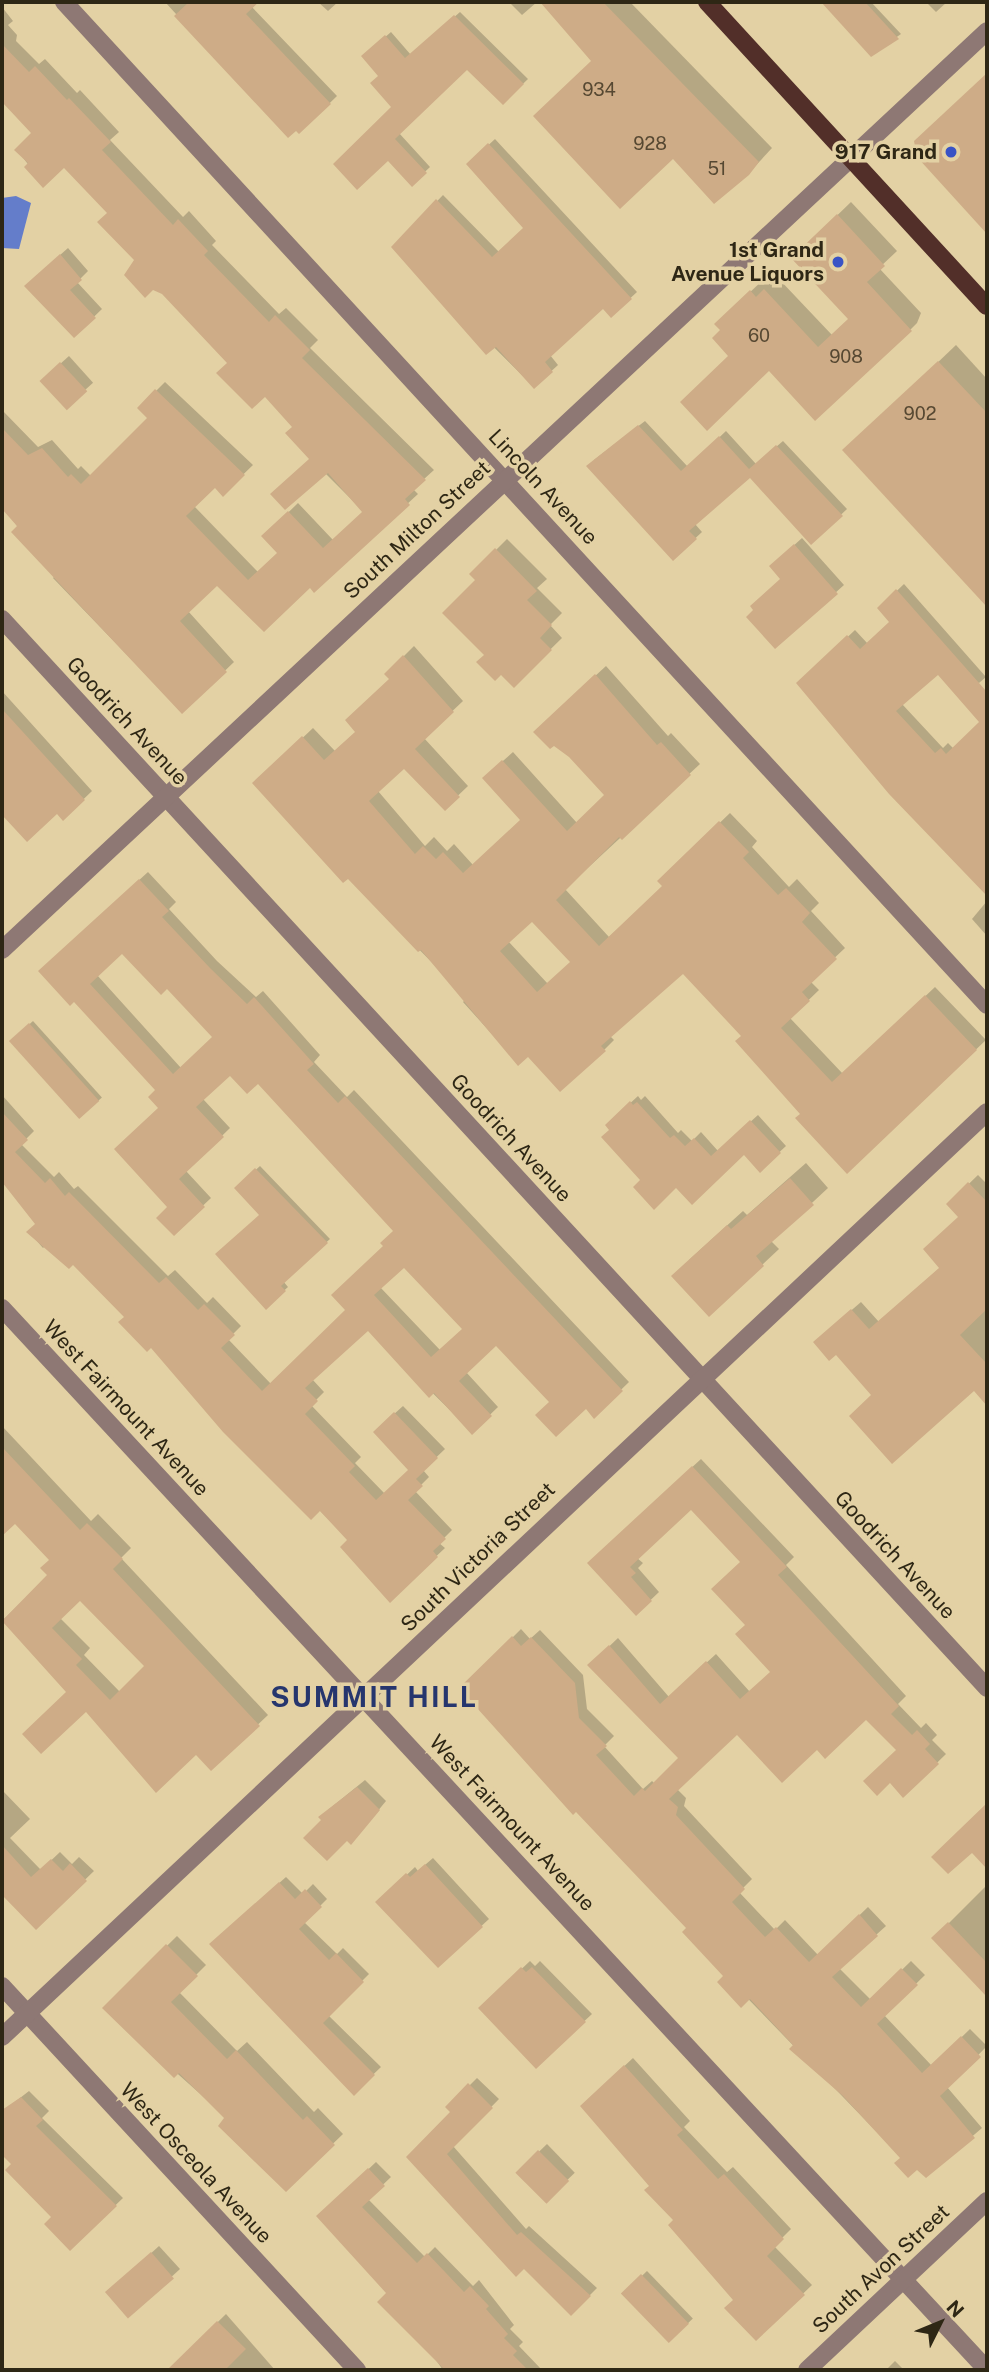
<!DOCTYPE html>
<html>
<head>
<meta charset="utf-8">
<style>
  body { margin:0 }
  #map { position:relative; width:989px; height:2372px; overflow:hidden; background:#e3d1a4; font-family:"Public Sans",sans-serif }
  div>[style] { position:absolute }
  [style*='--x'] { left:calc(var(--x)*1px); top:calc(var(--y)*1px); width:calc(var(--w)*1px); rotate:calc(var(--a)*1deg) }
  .water>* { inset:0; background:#647dca }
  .shadow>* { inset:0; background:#0003; transform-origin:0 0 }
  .building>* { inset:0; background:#ceac87; transform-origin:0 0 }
  .minor>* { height:18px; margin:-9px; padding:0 9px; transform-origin:9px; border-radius:9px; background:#8e7874 }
  .major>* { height:18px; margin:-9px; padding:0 9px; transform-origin:9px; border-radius:9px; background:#522f29 }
  .dots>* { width:19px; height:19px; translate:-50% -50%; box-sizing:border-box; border:4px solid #e3d1a4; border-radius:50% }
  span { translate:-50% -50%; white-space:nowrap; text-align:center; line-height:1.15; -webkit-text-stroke:7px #e3d1a4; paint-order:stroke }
  .number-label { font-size:18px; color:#564832 }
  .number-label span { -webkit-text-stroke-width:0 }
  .poi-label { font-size:21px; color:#2e2715; font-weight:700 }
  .right { translate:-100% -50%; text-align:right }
  .street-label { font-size:21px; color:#2e2715 }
  .district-label { font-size:28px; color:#26366e; font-weight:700; letter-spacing:2px }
  .frame { position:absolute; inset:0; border:4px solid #2e2715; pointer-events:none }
  .north { position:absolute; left:905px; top:2288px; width:70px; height:70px; -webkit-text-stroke:5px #e3d1a4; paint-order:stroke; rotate:47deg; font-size:19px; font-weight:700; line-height:28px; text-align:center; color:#2e2715 }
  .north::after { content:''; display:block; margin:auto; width:24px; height:32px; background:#2e2715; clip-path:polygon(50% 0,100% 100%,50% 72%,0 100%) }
</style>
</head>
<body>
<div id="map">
  <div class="water">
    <div style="clip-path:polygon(16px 196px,31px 203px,19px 249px,2px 248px,2px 198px)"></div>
  </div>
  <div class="shadow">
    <div style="clip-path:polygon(165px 2px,254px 2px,251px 6px,337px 96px,300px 132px,296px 128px,288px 136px)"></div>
    <div style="clip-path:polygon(318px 2px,338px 2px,328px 11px)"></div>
    <div style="clip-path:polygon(509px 2px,537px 2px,522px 15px)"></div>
    <div style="clip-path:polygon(542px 2px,630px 2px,772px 148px,748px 174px,673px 157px)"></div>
    <div style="clip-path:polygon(823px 2px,871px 2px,901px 34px,871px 55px)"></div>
    <div style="clip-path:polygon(926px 2px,947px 2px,936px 12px)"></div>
    <div style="clip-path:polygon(2px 7px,13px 21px,8px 25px,17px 35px,16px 41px,39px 64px,45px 59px,77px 93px,80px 90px,119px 132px,110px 140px,183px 217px,189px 211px,216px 241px,212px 245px,279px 314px,286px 308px,318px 340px,310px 348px,434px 470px,413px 489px,418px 494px,314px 590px,310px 586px,217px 584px,188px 611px,234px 662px,182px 712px,53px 578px,55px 576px,2px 506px,2px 410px,38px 447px,52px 440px,78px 469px,81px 466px,91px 476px,149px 418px,139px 408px,165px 382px,253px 465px,223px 494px,215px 486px,194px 506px,258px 572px,279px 552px,264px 536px,298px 503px,333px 540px,364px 512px,311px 459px,295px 427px,137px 260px,109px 213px,64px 166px,44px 185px,17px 150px,34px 133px,2px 99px)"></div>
    <div style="clip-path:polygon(460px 12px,528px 79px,503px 103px,467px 68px,399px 133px,430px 167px,412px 184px,388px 158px,393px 107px,368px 52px,391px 32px,411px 55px)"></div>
    <div style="clip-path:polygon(987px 75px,987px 231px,919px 156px,927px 130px)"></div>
    <div style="clip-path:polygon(495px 139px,637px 292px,611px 316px,603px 307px,550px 355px,558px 365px,534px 387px,393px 247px,443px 195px,499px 252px,525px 228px,468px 164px)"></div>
    <div style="clip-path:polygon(851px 202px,897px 251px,879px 268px,921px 313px,917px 323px,903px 337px,769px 368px,731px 356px,722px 330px,730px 311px,765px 278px,771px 285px,778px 278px,832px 335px,850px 318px,793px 258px)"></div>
    <div style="clip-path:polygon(68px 248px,88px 271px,77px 282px,102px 309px,74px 336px,33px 279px)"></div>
    <div style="clip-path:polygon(956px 345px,987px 379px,987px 606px,845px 451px)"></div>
    <div style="left:69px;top:356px;width:36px;height:37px;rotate:48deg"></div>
    <div style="clip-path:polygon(645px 421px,688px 467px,726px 431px,756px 464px,783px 441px,847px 509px,811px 543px,751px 476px,695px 524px,702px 532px,673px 559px,594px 460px)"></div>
    <div style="clip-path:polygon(802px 538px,844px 585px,775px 647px,782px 578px,779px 559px)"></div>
    <div style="clip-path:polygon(507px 539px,547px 579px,537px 588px,562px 613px,550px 625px,562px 638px,514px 685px,486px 655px,478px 580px,472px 574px)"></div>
    <div style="clip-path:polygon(904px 584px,986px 677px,979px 683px,938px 672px,902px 704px,943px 748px,948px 743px,954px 749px,987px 717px,987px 754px,974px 766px,987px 780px,987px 879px,980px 886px,799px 683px,855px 630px,868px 644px,891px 622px,879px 608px)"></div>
    <div style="clip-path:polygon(evenodd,414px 646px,463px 701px,424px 738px,468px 786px,445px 808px,404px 766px,378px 791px,425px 846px,434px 837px,447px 851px,454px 844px,473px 865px,522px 819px,495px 768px,513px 752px,577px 823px,607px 795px,545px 722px,606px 666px,668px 736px,671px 733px,700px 764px,565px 889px,609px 937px,665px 886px,659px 881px,730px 813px,757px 841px,752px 847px,789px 887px,797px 879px,819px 903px,811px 911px,845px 948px,810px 981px,819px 990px,790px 1018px,843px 1074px,935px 987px,986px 1040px,847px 1172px,743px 1036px,683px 971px,610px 1036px,614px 1040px,604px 1050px,528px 1055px,519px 1064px,463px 1002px,467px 998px,255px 783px,313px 728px,335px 751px,357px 731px,391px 679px,386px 674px,414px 646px,532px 919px,572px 962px,548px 984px,508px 941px,532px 919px)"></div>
    <div style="clip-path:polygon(2px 691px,92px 791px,63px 819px,57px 812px,27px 840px,2px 814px)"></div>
    <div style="clip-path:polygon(evenodd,148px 872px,176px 902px,169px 909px,217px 961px,256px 997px,263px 991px,320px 1055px,314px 1062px,347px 1097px,354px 1090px,629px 1382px,594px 1416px,586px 1407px,551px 1402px,496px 1343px,466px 1372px,498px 1407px,472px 1432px,368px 1329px,312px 1379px,324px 1392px,311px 1405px,361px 1457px,355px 1463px,385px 1494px,410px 1470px,383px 1424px,403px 1406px,445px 1449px,423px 1470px,429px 1477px,415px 1491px,452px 1530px,439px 1543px,445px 1548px,390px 1600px,349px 1540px,74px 1262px,47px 1244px,43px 1248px,29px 1232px,37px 1224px,2px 1178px,2px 1095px,34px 1131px,21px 1144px,54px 1177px,59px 1172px,74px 1189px,78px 1186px,168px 1276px,175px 1270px,207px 1303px,213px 1297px,241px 1326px,228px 1339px,271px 1384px,347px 1310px,395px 1230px,258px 1081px,230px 1073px,203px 1099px,230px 1128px,186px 1171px,211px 1198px,174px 1233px,157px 1090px,48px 963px,148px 872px,122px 952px,167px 987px,214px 1037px,181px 1068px,97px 975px,122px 952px,148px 872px,404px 1266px,464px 1328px,440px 1350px,380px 1287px,404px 1266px)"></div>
    <div style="clip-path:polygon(987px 901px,987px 936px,972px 919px)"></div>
    <div style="left:33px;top:1021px;width:103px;height:29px;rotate:48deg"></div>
    <div style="clip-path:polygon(638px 1096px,641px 1100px,645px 1096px,678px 1133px,681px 1130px,692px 1141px,701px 1132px,718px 1151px,758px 1115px,786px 1146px,760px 1170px,744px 1153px,676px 1186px,642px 1180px,611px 1129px,613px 1119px)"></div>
    <div style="clip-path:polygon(806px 1163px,828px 1188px,771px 1241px,779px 1249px,709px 1315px,689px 1260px,743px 1211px,747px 1215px)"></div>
    <div style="clip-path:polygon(260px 1166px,330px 1239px,283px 1281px,288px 1287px,266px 1307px,261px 1215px,236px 1188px)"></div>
    <div style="clip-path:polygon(978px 1175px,987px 1184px,987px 1255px,983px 1259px,987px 1263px,987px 1398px,974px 1389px,873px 1395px,824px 1334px,861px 1302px,879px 1322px,941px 1267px,960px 1217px,948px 1204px)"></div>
    <div style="clip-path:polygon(evenodd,2px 1426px,91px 1521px,98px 1514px,131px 1548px,121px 1558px,268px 1715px,211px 1769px,196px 1752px,69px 1692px,3px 1620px,49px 1575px,52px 1559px,15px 1521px,2px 1533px,2px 1426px,80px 1598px,147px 1666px,120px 1692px,84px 1655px,90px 1648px,60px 1618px,80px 1598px)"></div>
    <div style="clip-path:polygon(701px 1459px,794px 1557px,786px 1565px,906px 1696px,898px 1704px,921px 1728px,926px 1723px,937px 1735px,932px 1740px,946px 1754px,903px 1796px,899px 1750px,866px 1717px,817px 1748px,737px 1733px,677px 1789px,686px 1798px,684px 1806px,752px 1879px,739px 1892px,775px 1930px,785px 1920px,818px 1955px,868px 1907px,886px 1926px,839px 1968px,871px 2000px,911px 1961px,925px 1975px,884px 2015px,932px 2066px,970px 2029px,987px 2046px,947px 2087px,982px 2128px,926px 2176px,902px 2158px,726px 1976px,688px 1928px,461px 1689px,521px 1629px,530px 1639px,540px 1630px,583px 1675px,587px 1709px,614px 1736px,604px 1746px,643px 1789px,652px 1781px,655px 1784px,680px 1758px,598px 1657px,618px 1638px,669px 1697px,716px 1654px,750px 1692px,772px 1672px,747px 1625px,742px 1562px,691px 1508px,637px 1558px,643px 1563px,638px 1568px,659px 1592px,636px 1614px,597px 1555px)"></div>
    <div style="clip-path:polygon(365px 1780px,386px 1801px,358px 1835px,324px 1820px,328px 1810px)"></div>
    <div style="clip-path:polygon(2px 1790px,30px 1819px,10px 1838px,41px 1870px,60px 1852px,72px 1864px,79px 1857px,94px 1871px,36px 1927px,2px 1889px)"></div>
    <div style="clip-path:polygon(433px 1858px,489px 1919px,438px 1966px,378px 1902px,415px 1867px,418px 1871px)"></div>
    <div style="clip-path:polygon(286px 1877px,303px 1894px,313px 1884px,327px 1899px,304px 1922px,337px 1954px,343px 1948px,369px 1974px,328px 2015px,381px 2067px,354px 2093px,218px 1937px)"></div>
    <div style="clip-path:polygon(987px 1885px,987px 1995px,934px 1938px)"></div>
    <div style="clip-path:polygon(177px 1936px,206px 1965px,179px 1992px,237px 2051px,247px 2042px,314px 2112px,318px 2108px,343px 2134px,286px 2189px,226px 2117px,104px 2008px)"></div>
    <div style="clip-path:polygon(530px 1961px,535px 1966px,540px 1961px,592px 2014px,536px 2066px,480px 2008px)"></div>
    <div style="clip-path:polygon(633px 2058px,690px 2121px,684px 2127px,727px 2172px,733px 2167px,791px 2229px,774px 2246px,812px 2285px,756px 2339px,736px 2299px,590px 2098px)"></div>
    <div style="clip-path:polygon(477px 2078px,499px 2099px,453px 2146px,526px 2229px,529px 2226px,597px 2288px,571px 2314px,409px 2157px,453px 2112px,448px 2107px)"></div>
    <div style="clip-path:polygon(29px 2091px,49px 2111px,42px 2118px,123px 2198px,70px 2249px,53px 2217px,2px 2152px,2px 2112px)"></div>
    <div style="left:547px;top:2144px;width:40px;height:40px;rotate:46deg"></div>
    <div style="clip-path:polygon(376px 2162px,391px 2177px,368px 2199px,425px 2257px,435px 2247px,473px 2286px,479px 2280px,514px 2325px,510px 2329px,523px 2342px,519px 2346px,542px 2370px,443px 2370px,388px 2293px,319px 2216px)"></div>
    <div style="clip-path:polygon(159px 2246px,180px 2269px,129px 2316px,115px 2286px)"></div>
    <div style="left:647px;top:2271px;width:66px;height:33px;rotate:46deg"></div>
    <div style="clip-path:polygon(226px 2314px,275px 2370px,171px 2368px,179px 2360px)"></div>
    <div style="clip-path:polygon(895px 2361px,904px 2370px,886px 2370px)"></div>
  </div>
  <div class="building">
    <div style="clip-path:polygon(189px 2px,259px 2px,246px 14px,331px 104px,299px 134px,296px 131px,288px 138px,174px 16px)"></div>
    <div style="clip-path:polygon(540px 2px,603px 2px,759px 162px,749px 175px,714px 204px,673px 159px,620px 209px,533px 116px,591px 61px)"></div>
    <div style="clip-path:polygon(821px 2px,865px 2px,899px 39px,871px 57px)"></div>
    <div style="clip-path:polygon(454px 15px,524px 84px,503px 105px,467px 70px,395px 139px,427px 173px,412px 187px,388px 161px,357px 190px,333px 164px,391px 107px,370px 83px,378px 76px,361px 56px,385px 35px,405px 58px)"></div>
    <div style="clip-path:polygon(2px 44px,29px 72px,35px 66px,67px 100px,69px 98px,111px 142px,102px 150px,173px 225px,178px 219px,208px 251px,204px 255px,269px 322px,275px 315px,310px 350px,302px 358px,426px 480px,405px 499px,410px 505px,314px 593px,310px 588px,264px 632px,217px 586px,180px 621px,227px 672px,182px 714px,11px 532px,17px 526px,2px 509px,2px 428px,28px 455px,42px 448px,68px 477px,71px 474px,81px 484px,147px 418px,137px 408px,155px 389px,245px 475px,223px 497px,215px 488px,186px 516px,248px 580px,277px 553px,261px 536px,288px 511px,323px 548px,362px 512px,328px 473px,285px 510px,270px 494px,309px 459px,285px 433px,292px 427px,265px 397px,252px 409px,216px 373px,227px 363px,162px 294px,153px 290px,145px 298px,124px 275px,134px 260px,97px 222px,107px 213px,64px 168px,43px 188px,24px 167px,28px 163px,14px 150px,31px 133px,2px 102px)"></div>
    <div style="clip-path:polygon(987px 73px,987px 234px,917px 157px,914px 141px)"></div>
    <div style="clip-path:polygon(488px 143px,632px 299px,611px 318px,603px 309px,545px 362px,553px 372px,534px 389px,496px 347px,486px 355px,391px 247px,436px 199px,492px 257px,523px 228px,466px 164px)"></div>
    <div style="clip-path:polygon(837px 214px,885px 266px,867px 282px,912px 331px,815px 421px,769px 371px,707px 431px,680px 402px,728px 356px,712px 338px,720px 330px,714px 324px,750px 290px,756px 297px,764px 289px,818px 347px,848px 319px,791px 258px)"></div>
    <div style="clip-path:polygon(60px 254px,82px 280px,70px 290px,96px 318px,74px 338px,24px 286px)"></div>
    <div style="clip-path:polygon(938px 361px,987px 413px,987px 607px,842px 450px)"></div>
    <div style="left:60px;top:362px;width:40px;height:28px;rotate:47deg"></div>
    <div style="clip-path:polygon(638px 425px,681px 471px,719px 436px,749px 469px,776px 445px,843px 516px,811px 545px,750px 478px,689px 531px,697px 539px,673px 561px,586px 466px)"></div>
    <div style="clip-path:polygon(794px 544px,838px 594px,775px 649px,746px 617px,753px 610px,750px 606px,780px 579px,769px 566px)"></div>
    <div style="clip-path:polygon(495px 548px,537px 591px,527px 600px,552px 625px,540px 638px,552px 650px,514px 688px,501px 675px,495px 681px,476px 662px,484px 655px,442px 613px,475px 580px,469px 574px)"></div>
    <div style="clip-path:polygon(evenodd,896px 589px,987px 692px,987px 896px,889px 794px,796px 683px,847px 635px,860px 649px,889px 622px,877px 608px,896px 589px,938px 675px,979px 722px,946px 754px,941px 748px,935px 753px,896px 711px,938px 675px)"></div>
    <div style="clip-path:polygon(evenodd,403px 655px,454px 712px,415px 749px,460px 797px,445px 811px,404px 769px,369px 801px,415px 854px,423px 846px,436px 859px,443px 852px,463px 873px,520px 820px,482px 778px,502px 760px,567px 831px,604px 795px,569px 757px,554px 746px,550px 749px,533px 732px,595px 674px,657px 745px,661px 742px,691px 775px,622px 840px,619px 837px,556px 900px,599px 946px,662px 886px,657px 881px,719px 821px,749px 852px,743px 858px,778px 895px,786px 888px,810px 913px,802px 922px,837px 959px,802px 992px,810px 1001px,781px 1028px,832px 1082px,925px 995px,977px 1050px,847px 1174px,795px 1118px,800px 1114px,735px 1041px,741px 1036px,683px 974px,601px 1046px,606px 1051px,560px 1092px,528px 1057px,518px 1066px,421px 950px,418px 952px,348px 879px,343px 883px,252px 783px,302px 736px,324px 760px,355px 732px,345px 720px,389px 679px,384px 674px,403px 655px,532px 922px,570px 962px,537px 992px,500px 951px,532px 922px)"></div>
    <div style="clip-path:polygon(2px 709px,85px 800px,63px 821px,57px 814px,27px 842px,2px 815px)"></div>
    <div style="clip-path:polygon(evenodd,139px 879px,169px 911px,162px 917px,210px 968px,247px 1004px,254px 997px,314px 1064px,307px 1070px,338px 1103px,345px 1096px,623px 1391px,594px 1419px,586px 1409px,556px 1437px,535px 1415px,549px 1402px,496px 1346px,459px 1381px,492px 1416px,472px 1435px,434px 1393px,429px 1398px,368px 1331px,305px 1388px,318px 1401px,305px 1414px,355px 1466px,349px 1472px,376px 1500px,408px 1470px,373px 1432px,394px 1412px,438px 1458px,416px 1479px,423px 1486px,408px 1500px,446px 1539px,433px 1551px,438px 1557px,390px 1603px,340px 1547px,347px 1540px,320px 1511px,311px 1520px,223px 1432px,151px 1348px,147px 1352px,118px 1322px,124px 1317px,73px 1265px,69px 1269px,26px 1232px,35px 1224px,2px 1182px,2px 1112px,28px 1140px,15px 1152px,45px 1183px,50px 1178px,65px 1196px,69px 1192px,159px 1283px,166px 1277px,198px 1310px,204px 1304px,235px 1335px,221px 1348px,262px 1391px,345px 1310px,331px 1295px,383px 1246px,380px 1243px,393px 1231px,258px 1084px,247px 1094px,230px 1076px,196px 1107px,224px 1137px,179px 1179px,205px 1207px,174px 1236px,156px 1218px,167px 1207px,114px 1149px,158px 1108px,148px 1097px,155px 1090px,74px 1002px,70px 1006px,38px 971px,139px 879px,122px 954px,161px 995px,167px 989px,212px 1037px,173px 1074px,90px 984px,122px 954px,139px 879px,404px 1268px,462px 1329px,431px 1357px,374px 1295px,404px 1268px)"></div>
    <div style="left:29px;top:1023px;width:105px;height:27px;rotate:48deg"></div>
    <div style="clip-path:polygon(630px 1101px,633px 1105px,637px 1102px,670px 1138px,674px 1135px,685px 1146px,694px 1138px,711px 1156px,750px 1120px,781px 1153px,760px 1173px,744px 1155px,692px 1205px,676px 1188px,654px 1210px,633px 1187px,640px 1180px,601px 1137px,609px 1130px,605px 1125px)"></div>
    <div style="clip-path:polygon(255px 1168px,328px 1243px,281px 1286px,286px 1291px,266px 1310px,215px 1254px,259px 1215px,234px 1188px)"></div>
    <div style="clip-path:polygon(790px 1178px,814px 1205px,756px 1256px,764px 1266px,709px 1317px,671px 1276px,727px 1225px,731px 1229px)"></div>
    <div style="clip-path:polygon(968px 1182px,987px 1202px,987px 1309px,960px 1335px,987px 1364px,987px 1406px,974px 1391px,892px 1464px,849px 1416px,871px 1395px,836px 1355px,829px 1361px,813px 1342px,851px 1309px,869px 1329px,939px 1268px,923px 1249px,958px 1217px,946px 1204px)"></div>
    <div style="clip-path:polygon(evenodd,2px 1447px,80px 1530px,87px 1523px,123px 1559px,113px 1569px,260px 1726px,211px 1771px,196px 1755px,156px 1793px,86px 1712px,41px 1754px,22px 1734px,66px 1692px,2px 1621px,47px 1575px,40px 1568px,49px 1560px,15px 1524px,2px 1536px,2px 1447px,80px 1601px,144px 1666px,110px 1700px,76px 1665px,82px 1659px,52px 1628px,80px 1601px)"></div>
    <div style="clip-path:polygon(692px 1466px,787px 1567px,778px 1575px,899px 1706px,891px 1714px,912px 1735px,917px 1730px,930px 1744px,925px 1749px,939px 1764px,903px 1798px,890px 1783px,877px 1796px,863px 1781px,896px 1750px,866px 1720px,825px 1759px,817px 1750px,782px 1783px,737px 1735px,669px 1799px,678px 1807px,676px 1815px,745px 1889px,732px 1902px,765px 1937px,776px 1927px,809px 1962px,859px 1914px,878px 1936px,832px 1977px,861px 2007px,901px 1968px,918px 1985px,877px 2024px,922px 2073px,961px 2036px,981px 2057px,940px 2096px,975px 2138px,926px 2178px,917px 2170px,908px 2178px,894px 2163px,900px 2158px,843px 2096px,789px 2049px,793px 2045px,750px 1999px,741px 2008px,717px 1982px,723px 1976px,682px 1932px,686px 1928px,576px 1812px,573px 1815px,459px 1688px,512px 1636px,521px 1646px,531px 1637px,575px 1683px,579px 1718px,607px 1746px,596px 1755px,634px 1796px,642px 1788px,645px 1791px,678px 1758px,587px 1665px,609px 1645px,660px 1704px,706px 1661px,740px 1699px,770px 1672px,735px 1634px,745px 1625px,711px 1589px,740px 1562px,691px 1510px,630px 1567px,636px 1573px,631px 1577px,652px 1601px,636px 1616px,587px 1563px)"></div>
    <div style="clip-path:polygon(357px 1787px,380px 1810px,351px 1845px,347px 1841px,327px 1861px,303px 1838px,321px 1820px,318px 1817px)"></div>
    <div style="clip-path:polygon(987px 1803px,987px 1869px,972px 1853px,948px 1874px,931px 1857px)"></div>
    <div style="clip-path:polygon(2px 1845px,31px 1877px,51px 1859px,63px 1871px,70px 1863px,87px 1881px,36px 1930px,2px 1895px)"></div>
    <div style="clip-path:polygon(425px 1864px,483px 1927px,438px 1968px,375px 1902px,406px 1873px,410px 1877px)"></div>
    <div style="clip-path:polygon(279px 1882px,295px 1899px,305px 1889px,322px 1907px,299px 1929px,329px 1960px,336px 1953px,364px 1982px,323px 2023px,375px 2075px,354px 2096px,209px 1944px)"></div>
    <div style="clip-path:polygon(948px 1922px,987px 1963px,987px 1997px,931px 1938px)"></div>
    <div style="clip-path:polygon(166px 1944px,198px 1976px,171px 2002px,227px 2059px,236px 2050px,303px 2120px,307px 2116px,335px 2145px,286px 2192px,218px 2126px,224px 2118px,179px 2073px,174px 2078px,102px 2008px)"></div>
    <div style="clip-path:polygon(521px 1967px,526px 1972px,532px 1967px,586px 2022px,536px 2069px,478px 2008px)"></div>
    <div style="clip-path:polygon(624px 2065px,683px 2130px,677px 2135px,718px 2179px,724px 2174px,784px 2239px,767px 2256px,805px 2295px,756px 2341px,724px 2308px,733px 2300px,668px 2225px,673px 2220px,644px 2190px,649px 2186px,580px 2106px)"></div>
    <div style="clip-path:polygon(468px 2083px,493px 2108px,447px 2154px,517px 2235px,521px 2232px,591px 2296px,571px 2316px,524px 2269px,516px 2277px,406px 2157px,450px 2112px,445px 2107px)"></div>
    <div style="clip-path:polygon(21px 2097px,43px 2120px,36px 2126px,117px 2206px,70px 2251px,44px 2224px,51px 2217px,5px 2170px,11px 2164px,2px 2155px,2px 2110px)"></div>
    <div style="left:538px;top:2150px;width:44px;height:32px;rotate:45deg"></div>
    <div style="clip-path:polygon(368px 2168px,385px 2186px,362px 2207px,417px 2263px,427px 2253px,464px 2292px,470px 2286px,489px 2306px,486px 2309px,508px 2334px,504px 2338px,517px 2351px,513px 2355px,528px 2370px,445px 2370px,377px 2302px,386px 2293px,316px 2216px)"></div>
    <div style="left:151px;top:2252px;width:35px;height:61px;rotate:49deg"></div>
    <div style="left:641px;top:2274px;width:69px;height:28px;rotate:46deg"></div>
    <div style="clip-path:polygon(217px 2321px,246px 2349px,225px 2370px,167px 2370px)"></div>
  </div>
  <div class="minor">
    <div style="--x:64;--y:2;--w:1363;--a:47.38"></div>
    <div style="--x:2;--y:619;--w:1454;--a:47.34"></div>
    <div style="--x:2;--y:950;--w:1347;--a:-43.01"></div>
    <div style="--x:2;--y:1308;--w:1448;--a:47.15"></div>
    <div style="--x:2;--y:1986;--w:523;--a:47.25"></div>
    <div style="--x:2;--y:2037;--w:1351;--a:-43.2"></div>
    <div style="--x:807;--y:2370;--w:247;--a:-43.2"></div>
  </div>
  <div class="major">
    <div style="--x:707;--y:2;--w:413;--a:47.4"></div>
  </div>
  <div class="dots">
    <div style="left:951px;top:152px;background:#3953c5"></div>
    <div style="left:838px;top:262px;background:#3953c5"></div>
  </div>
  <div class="number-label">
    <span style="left:599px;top:90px">934</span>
    <span style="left:650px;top:144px">928</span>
    <span style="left:717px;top:169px">51</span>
    <span style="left:759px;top:336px">60</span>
    <span style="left:846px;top:357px">908</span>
    <span style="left:920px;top:414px">902</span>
  </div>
  <div class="poi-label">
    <span class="right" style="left:937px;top:152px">917 Grand</span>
    <span class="right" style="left:824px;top:262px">1st Grand<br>Avenue Liquors</span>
  </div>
  <div class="street-label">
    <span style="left:543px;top:487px;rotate:47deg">Lincoln Avenue</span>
    <span style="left:417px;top:530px;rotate:-43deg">South Milton Street</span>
    <span style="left:127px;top:721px;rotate:47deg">Goodrich Avenue</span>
    <span style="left:511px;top:1138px;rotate:47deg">Goodrich Avenue</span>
    <span style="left:126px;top:1408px;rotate:47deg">West Fairmount Avenue</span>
    <span style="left:895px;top:1555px;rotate:47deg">Goodrich Avenue</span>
    <span style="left:478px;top:1557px;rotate:-44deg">South Victoria Street</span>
    <span style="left:512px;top:1823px;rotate:47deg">West Fairmount Avenue</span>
    <span style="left:196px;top:2163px;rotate:47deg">West Osceola Avenue</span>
    <span style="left:881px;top:2269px;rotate:-43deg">South Avon Street</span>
  </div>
  <div class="district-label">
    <span style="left:374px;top:1697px">SUMMIT HILL</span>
  </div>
  <div class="frame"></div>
  <div class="north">N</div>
</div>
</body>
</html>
